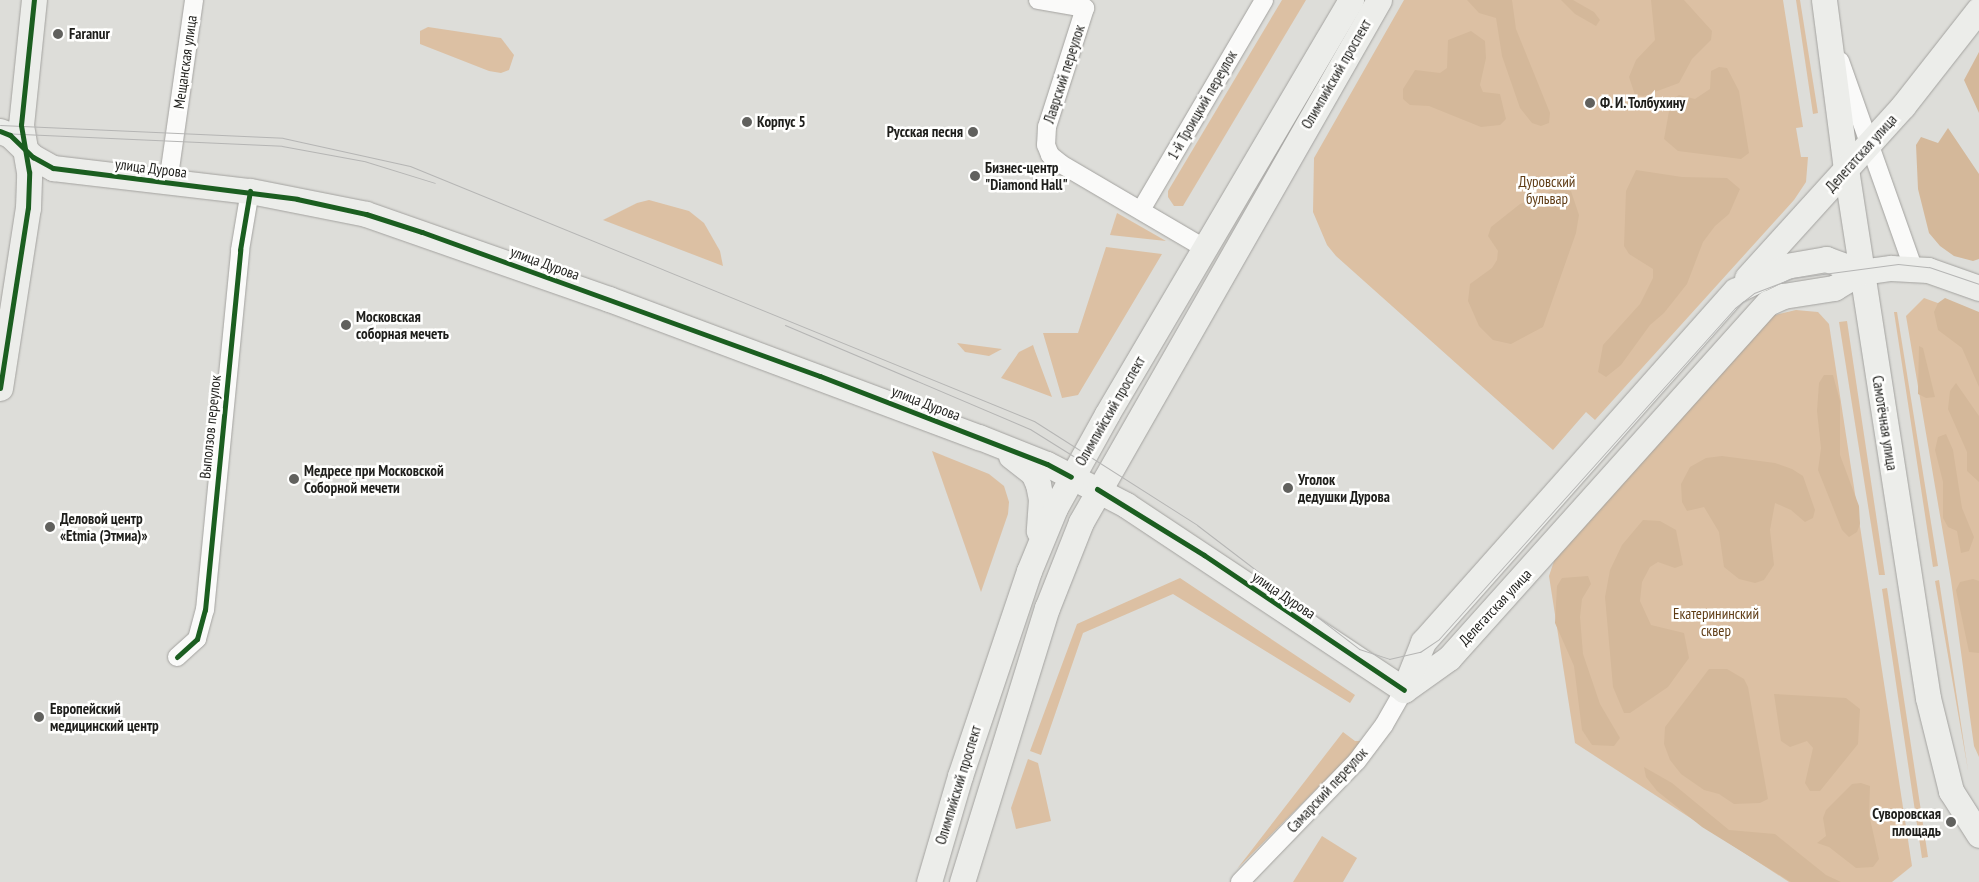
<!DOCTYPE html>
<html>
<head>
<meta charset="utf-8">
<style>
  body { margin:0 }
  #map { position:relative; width:1979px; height:882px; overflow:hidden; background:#ddddd9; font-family:"PT Sans Narrow",sans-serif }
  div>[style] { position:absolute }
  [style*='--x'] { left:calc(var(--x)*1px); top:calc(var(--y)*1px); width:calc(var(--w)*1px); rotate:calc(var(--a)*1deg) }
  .green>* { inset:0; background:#dcc0a3 }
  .forest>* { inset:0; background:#d4b89a }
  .roads { filter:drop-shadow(0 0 1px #a3a29f) drop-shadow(0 0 1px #a3a29f) }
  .street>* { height:18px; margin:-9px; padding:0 9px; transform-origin:9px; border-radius:9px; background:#fafaf9 }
  .secondary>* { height:25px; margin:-12.5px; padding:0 12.5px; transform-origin:12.5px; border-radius:12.5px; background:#ecedea }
  .tram>* { height:1px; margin:-0.5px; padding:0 0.5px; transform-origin:0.5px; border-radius:0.5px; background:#b5b5b4 }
  .cycleway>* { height:5px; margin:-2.5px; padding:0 2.5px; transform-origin:2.5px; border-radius:2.5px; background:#1b5e20 }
  .dots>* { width:14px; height:14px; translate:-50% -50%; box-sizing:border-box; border:2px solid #fffffe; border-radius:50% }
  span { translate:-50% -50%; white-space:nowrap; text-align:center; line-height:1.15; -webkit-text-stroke:5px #fffffe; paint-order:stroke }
  .poi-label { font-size:15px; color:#1e1e1b; font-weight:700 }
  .left { translate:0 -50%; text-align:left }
  .right { translate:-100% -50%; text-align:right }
  .street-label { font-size:15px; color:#1e1e1b }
  .park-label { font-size:15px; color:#5f3c15 }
</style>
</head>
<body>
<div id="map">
  <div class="green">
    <div style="clip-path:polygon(1282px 0,1306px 0,1183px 206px,1174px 206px,1168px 197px,1168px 191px)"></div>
    <div style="clip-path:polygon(1404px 0,1783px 0,1803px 127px,1796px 128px,1801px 157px,1808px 157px,1806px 182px,1794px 200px,1595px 420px,1586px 412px,1553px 450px,1336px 256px,1327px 245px,1313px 212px,1314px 158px)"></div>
    <div style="clip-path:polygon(1796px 0,1800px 0,1818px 113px,1813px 114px)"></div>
    <div style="clip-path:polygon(428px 27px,501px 38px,514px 55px,509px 70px,501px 73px,489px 71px,420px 44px,420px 31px)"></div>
    <div style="clip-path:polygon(649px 200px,689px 211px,704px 223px,720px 251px,723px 266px,603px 220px,637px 203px)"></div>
    <div style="clip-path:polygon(1117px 213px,1166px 241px,1110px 235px)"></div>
    <div style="clip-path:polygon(1106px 247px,1162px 254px,1078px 395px,1062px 398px,1043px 333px,1078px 333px)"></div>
    <div style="clip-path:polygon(1924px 298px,1979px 318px,1979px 757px,1974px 746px,1951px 580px,1906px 316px)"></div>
    <div style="clip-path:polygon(1796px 310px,1818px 312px,1829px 324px,1912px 866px,1892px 882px,1789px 882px,1575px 743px,1549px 576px,1555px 558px,1771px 316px)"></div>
    <div style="clip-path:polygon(1894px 312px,1897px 312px,1938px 566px,1933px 567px)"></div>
    <div style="clip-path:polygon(1847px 321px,1885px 575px,1879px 575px,1839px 322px)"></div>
    <div style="clip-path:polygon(957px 343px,1002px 349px,989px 356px,965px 352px)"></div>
    <div style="clip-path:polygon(1033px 345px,1035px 351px,1052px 397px,1001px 378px,1019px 352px)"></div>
    <div style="clip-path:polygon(932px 451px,989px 474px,1004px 486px,1009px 502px,1008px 514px,981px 592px)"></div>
    <div style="clip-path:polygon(1180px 578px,1355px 695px,1350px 703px,1173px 594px,1083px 633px,1041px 755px,1030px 751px,1077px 624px)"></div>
    <div style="clip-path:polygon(1939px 580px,1968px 770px,1935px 581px)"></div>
    <div style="clip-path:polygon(1887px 588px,1928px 857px,1922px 858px,1882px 589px)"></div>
    <div style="clip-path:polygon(1343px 732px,1355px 741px,1364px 741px,1237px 869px)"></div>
    <div style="clip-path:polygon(1028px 759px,1038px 763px,1051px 821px,1016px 829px,1011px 808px)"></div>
    <div style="clip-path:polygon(1322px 836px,1357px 858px,1343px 882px,1293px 882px)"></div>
  </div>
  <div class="forest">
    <div style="clip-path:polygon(1467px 0,1512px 0,1516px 29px,1550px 113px,1549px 123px,1541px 126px,1532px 123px,1520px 108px,1502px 56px,1496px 18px,1479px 13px)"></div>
    <div style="clip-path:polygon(1561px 0,1573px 0,1594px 12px,1600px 20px,1596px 26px,1575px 14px)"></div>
    <div style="clip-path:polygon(1651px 0,1684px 0,1712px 31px,1711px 40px,1692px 59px,1679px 83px,1644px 96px,1635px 95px,1629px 77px,1636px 60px,1655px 40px)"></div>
    <div style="clip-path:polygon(1471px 31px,1485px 41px,1486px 58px,1480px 85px,1483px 92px,1500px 94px,1506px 119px,1500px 125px,1481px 127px,1429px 106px,1410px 105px,1403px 99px,1403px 89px,1415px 70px,1440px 73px,1447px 68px,1448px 40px)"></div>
    <div style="clip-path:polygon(1979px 52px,1979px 113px,1964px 80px)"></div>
    <div style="clip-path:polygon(1719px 67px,1727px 68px,1739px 91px,1749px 153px,1741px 159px,1678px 151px,1664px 139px,1671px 100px,1679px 95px,1695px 99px,1710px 89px,1711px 71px)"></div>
    <div style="clip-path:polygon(1948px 128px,1979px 174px,1979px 259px,1973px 261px,1954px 256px,1940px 246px,1929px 233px,1918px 189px,1916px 145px,1921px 137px,1938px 143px)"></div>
    <div style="clip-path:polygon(1636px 170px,1682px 177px,1727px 178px,1740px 189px,1729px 214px,1715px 226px,1703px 242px,1687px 284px,1664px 313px,1650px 325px,1621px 365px,1606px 377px,1598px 372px,1603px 345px,1640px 304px,1653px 278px,1653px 269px,1629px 254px,1624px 246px,1626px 191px)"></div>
    <div style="clip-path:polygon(1556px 189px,1571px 191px,1579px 215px,1576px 233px,1543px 327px,1511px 344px,1493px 340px,1479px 326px,1468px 301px,1470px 284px,1492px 268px,1497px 260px,1498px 251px,1488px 236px,1491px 227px,1520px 204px)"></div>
    <div style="clip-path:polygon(1945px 298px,1979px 312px,1979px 387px,1962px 348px,1938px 330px,1934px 312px,1938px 303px)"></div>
    <div style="clip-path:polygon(1919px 346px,1923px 348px,1935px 397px,1926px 398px,1918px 394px)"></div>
    <div style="clip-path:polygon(1824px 375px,1833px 375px,1840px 401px,1840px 455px,1859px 506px,1860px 524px,1857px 532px,1849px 537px,1842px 530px,1818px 470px,1821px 448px,1817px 411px,1819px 383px)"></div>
    <div style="clip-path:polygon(1956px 383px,1979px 416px,1979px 482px,1967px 471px,1967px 452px,1948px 409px,1950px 391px)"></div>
    <div style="clip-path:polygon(1946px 434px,1953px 450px,1962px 508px,1974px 537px,1969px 551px,1961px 553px,1957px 531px,1948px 527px,1943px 518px,1943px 482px,1935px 450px,1938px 437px)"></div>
    <div style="clip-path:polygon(1722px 456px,1775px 463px,1792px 469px,1803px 476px,1815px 510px,1813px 518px,1805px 522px,1791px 510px,1775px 503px,1770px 530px,1774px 565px,1764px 580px,1755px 583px,1739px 579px,1724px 567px,1719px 532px,1704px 507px,1687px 511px,1682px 502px,1681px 484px,1690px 467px,1706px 458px)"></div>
    <div style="clip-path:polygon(1643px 520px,1660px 521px,1676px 530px,1683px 565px,1675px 568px,1658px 562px,1650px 567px,1642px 582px,1640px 601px,1651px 625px,1684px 633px,1689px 658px,1668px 687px,1630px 713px,1624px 713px,1613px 687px,1605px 597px,1610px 570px,1622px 545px)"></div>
    <div style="clip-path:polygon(1588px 576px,1591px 584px,1582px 599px,1580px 617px,1583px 654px,1600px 704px,1620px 738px,1614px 746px,1592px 745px,1582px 730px,1574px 666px,1555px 623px,1557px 586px,1562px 578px)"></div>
    <div style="clip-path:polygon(1973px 579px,1979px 581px,1979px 653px,1969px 652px,1956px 590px,1960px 582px)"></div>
    <div style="clip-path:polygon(1709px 669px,1727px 669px,1744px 679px,1748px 687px,1768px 799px,1760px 803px,1734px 804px,1719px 794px,1704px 790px,1681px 774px,1670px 760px,1664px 744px,1665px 727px)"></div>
    <div style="clip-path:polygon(1774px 694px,1846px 698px,1860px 709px,1858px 744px,1820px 791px,1810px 791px,1805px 783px,1813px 748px,1807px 741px,1790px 747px,1781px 741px)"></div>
    <div style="clip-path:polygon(1644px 767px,1672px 783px,1729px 830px,1775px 834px,1826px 875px,1841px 882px,1791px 882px,1702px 827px,1657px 791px,1646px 777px)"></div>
    <div style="clip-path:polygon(1861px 783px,1870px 786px,1869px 814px,1879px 859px,1873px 867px,1856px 868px,1829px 847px,1817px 843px,1826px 836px,1823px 818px,1826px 810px,1852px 784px)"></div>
  </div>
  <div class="roads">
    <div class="street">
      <div style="--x:1038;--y:0;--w:48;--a:9.7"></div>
      <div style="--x:1085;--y:8;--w:125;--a:107.7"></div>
      <div style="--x:1047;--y:127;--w:18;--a:93"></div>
      <div style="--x:1046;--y:145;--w:11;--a:68"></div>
      <div style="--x:1050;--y:155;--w:14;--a:39"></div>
      <div style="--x:1061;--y:164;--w:168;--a:30.4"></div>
      <div style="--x:1840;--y:61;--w:219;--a:70.5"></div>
      <div style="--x:168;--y:183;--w:185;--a:-81.9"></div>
      <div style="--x:1141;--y:210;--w:243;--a:-59.6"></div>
      <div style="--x:177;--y:657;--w:27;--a:-42"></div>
      <div style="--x:197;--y:639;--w:30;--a:-75"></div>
      <div style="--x:205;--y:610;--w:362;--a:-84.4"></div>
      <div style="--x:240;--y:250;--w:60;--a:-80.4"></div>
      <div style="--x:1240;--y:882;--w:168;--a:-46"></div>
      <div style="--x:1357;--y:761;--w:45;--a:-53.1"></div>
      <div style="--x:1384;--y:725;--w:40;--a:-60.3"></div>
    </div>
    <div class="secondary">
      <div style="--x:1824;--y:0;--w:170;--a:82.6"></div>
      <div style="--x:1846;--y:169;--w:535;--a:81.19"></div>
      <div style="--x:1928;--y:698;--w:96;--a:76.1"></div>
      <div style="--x:1951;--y:791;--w:52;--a:57.5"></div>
      <div style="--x:0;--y:131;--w:11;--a:22"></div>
      <div style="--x:10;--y:135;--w:32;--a:44"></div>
      <div style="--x:33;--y:157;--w:23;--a:29"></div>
      <div style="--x:53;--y:168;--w:198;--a:6.7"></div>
      <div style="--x:250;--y:191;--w:118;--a:11.2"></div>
      <div style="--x:366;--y:214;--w:257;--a:19.3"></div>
      <div style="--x:609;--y:299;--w:395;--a:20.5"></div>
      <div style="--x:979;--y:437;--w:73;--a:21.7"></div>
      <div style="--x:1047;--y:464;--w:89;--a:27.4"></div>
      <div style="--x:1126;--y:505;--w:334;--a:33.6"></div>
      <div style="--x:1747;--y:278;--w:232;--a:-47.8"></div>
      <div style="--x:1903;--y:106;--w:123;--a:-51.9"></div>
      <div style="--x:0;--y:388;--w:182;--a:-81.2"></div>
      <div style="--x:28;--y:208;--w:36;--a:-88"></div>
      <div style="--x:29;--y:172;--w:48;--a:-99.7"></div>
      <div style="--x:21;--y:125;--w:126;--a:-84.1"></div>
      <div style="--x:1011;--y:456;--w:28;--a:38"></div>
      <div style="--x:1033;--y:473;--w:12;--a:66"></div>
      <div style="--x:1038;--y:484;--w:15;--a:79"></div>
      <div style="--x:1041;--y:499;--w:32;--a:94"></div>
      <div style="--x:1404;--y:690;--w:55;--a:-35.4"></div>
      <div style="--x:1449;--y:658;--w:477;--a:-48.1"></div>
      <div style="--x:1768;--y:303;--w:17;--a:-25"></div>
      <div style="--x:1783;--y:296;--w:52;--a:-8.9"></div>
      <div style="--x:1834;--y:288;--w:31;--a:-31"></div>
      <div style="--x:1861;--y:272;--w:30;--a:-8"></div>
      <div style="--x:1891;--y:268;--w:37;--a:3"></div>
      <div style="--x:1928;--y:270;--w:54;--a:19.4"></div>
      <div style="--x:1404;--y:690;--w:52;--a:-68.4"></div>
      <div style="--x:1423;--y:642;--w:470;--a:-48.4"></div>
      <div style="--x:1735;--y:291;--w:57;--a:-26.1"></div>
      <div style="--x:1786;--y:266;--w:41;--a:-9.9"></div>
      <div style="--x:1826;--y:259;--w:37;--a:20"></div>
      <div style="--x:929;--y:882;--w:110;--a:-73.7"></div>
      <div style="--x:960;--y:776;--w:216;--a:-71.4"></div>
      <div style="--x:1029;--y:571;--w:68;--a:-67.6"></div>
      <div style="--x:1055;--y:508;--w:107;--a:-61"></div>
      <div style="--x:1107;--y:414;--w:481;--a:-59.5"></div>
      <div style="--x:962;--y:882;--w:287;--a:-72.8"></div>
      <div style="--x:1047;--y:608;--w:92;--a:-68.4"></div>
      <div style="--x:1081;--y:522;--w:601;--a:-60.28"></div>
    </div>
  </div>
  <div class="tram">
    <div style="--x:0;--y:125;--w:283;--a:2.6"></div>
    <div style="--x:283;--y:138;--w:130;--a:12.4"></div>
    <div style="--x:410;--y:166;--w:674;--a:22.23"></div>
    <div style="--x:1034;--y:421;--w:193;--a:32.5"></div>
    <div style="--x:1197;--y:525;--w:204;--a:37.4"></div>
    <div style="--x:1359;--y:649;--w:32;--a:18"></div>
    <div style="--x:1389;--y:659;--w:32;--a:-13"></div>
    <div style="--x:1420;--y:652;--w:23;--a:-34"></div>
    <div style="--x:1439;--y:639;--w:444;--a:-48.2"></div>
    <div style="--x:1735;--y:308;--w:24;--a:-38"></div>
    <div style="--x:1754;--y:293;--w:42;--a:-21"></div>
    <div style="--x:1793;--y:278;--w:106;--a:-7.6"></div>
    <div style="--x:1898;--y:264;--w:31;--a:6"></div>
    <div style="--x:1929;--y:267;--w:53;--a:18.8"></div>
    <div style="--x:0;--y:133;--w:282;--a:2.6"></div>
    <div style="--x:282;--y:146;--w:83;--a:10.4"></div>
    <div style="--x:364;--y:161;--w:74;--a:17.2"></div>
    <div style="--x:785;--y:325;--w:266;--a:23"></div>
    <div style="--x:1030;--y:429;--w:66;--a:32"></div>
  </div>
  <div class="cycleway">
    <div style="--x:0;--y:131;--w:11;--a:22"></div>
    <div style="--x:10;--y:135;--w:32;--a:44"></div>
    <div style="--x:33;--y:157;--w:23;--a:29"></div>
    <div style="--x:53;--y:168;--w:246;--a:7.2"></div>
    <div style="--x:297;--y:199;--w:71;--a:12.3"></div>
    <div style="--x:366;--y:214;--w:59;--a:17.8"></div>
    <div style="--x:422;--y:232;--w:423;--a:19.9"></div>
    <div style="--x:820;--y:376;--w:243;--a:21.2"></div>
    <div style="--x:1047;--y:464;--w:27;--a:28"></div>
    <div style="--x:0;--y:388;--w:182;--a:-81.2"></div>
    <div style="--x:28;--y:208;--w:36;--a:-88"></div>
    <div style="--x:29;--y:172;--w:48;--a:-99.7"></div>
    <div style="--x:21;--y:125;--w:126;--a:-84.1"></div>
    <div style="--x:1097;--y:489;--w:126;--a:31.7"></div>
    <div style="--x:1204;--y:555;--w:241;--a:34"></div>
    <div style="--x:177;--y:657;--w:27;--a:-42"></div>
    <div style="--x:197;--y:639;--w:30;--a:-75"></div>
    <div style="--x:205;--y:610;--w:362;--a:-84.4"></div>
    <div style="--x:240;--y:250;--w:60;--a:-80.4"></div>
  </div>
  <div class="dots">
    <div style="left:58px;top:34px;background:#61615e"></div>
    <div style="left:1590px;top:103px;background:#61615e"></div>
    <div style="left:747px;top:122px;background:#61615e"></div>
    <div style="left:973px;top:132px;background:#61615e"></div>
    <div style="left:975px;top:176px;background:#61615e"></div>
    <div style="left:346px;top:325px;background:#61615e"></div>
    <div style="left:294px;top:479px;background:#61615e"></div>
    <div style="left:1288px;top:488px;background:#61615e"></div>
    <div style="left:50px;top:527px;background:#61615e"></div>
    <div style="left:39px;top:717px;background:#61615e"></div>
    <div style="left:1951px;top:822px;background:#61615e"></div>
  </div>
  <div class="poi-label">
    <span class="left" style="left:69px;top:34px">Faranur</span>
    <span class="left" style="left:1600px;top:103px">Ф. И. Толбухину</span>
    <span class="left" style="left:757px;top:122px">Корпус 5</span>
    <span class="right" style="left:963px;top:132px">Русская песня</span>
    <span class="left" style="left:985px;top:176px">Бизнес-центр<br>"Diamond Hall"</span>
    <span class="left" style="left:356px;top:325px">Московская<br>соборная мечеть</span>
    <span class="left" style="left:304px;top:479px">Медресе при Московской<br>Соборной мечети</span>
    <span class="left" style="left:1298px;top:488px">Уголок<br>дедушки Дурова</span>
    <span class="left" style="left:60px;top:527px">Деловой центр<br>«Etmia (Этмиа)»</span>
    <span class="left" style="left:50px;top:717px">Европейский<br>медицинский центр</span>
    <span class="right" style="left:1941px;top:822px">Суворовская<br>площадь</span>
  </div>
  <div class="street-label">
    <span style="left:185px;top:62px;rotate:-82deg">Мещанская улица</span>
    <span style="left:1064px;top:74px;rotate:-72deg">Лаврский переулок</span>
    <span style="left:1336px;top:74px;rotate:-60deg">Олимпийский проспект</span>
    <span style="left:1202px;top:105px;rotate:-60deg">1-й Троицкий переулок</span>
    <span style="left:1861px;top:153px;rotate:-48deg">Делегатская улица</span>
    <span style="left:151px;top:168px;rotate:7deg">улица Дурова</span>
    <span style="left:545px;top:263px;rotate:20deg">улица Дурова</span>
    <span style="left:926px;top:403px;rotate:21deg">улица Дурова</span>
    <span style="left:1110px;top:411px;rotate:-60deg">Олимпийский проспект</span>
    <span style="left:1885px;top:423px;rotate:81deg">Самотёчная улица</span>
    <span style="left:210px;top:427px;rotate:-84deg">Выползов переулок</span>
    <span style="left:1284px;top:595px;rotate:34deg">улица Дурова</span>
    <span style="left:1495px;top:607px;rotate:-47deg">Делегатская улица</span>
    <span style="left:958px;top:785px;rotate:-73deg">Олимпийский проспект</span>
    <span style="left:1327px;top:790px;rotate:-47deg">Самарский переулок</span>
  </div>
  <div class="park-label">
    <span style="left:1547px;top:190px">Дуровский<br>бульвар</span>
    <span style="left:1716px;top:622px">Екатерининский<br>сквер</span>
  </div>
</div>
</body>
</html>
